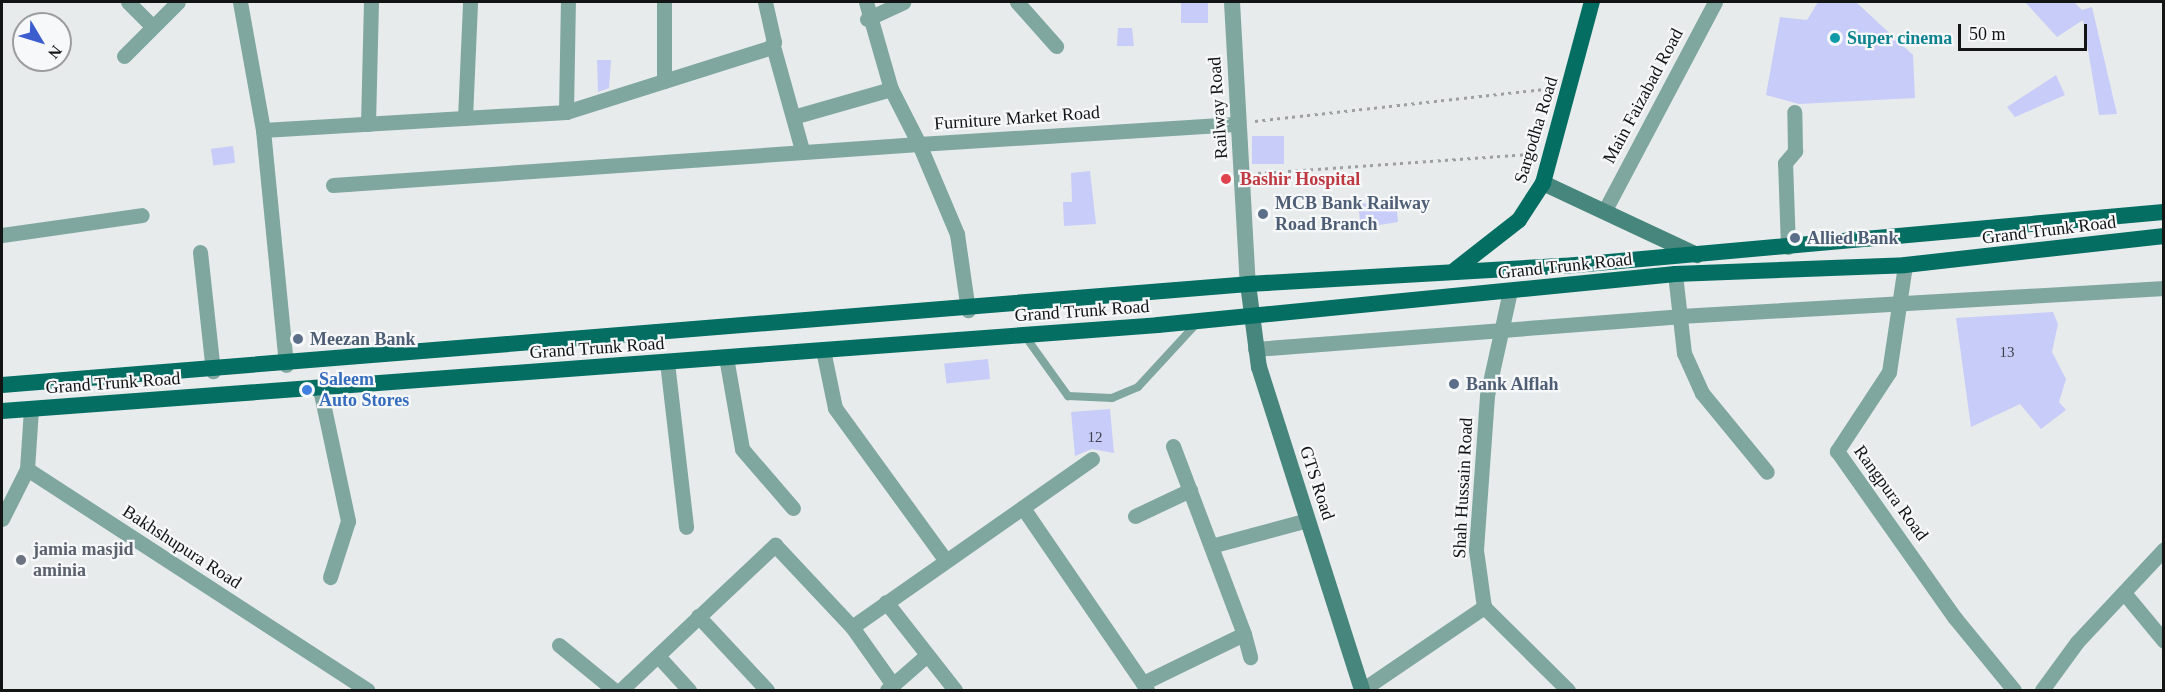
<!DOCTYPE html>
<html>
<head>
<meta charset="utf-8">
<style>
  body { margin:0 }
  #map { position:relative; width:2165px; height:692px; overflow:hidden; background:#e8ebec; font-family:Georgia,serif }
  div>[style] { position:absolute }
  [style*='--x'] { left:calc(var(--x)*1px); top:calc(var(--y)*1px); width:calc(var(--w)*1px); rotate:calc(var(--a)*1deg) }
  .building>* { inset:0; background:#c8ccf8; transform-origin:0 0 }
  .path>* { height:3px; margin-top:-1.5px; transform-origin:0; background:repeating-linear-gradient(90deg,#9d9fa0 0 3px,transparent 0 7.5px) }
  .service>* { height:8px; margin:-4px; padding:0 4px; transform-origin:4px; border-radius:4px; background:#7fa7a0 }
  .minor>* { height:15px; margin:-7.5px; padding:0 7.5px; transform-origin:7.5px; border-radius:7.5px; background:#7fa7a0 }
  .tertiary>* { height:16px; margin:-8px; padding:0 8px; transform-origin:8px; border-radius:8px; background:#7fa7a0 }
  .secondary>* { height:16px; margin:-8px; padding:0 8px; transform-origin:8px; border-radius:8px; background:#46867c }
  .primary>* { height:16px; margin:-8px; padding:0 8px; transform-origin:8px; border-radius:8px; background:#056e63 }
  .dots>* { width:16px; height:16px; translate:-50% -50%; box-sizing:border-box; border:3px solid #f6f8fa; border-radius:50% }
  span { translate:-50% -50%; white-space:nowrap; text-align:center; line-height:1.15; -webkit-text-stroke:4.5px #f6f8fa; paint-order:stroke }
  .number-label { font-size:15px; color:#40424d }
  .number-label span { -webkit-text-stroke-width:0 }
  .culture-label { font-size:18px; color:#0d838f; font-weight:700 }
  .left { translate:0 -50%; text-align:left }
  .street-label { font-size:18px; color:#131414 }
  .health-label { font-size:18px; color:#be3a42; font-weight:700 }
  .service-label { font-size:18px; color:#4e5e75; font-weight:700 }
  .shop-label { font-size:18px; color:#366cbe; font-weight:700 }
  .worship-label { font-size:18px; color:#5b616d; font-weight:700 }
  .frame { position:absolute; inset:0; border:3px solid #131414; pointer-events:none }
  .north { position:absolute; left:12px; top:12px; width:60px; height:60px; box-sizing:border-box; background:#f6f8fa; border:2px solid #9b9d9e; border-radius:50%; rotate:128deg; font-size:16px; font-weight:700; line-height:24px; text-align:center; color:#131414 }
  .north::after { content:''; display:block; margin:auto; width:21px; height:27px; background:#3b5dce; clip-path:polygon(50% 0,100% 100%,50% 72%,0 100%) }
  .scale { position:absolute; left:1958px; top:24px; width:129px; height:27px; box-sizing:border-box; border:3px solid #131414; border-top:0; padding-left:8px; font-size:18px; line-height:21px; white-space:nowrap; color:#131414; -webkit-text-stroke:4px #f6f8fa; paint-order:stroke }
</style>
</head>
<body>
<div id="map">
  <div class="building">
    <div style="left:1181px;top:2px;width:27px;height:21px"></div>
    <div style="clip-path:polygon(1818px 2px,1856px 2px,1913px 55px,1915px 98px,1799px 104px,1766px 95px,1780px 17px,1807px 20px)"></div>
    <div style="clip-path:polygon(2025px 2px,2074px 2px,2082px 10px,2092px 7px,2117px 114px,2099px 115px,2083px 20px,2057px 37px)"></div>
    <div style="clip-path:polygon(1118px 28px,1132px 28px,1134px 46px,1117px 46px)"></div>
    <div style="clip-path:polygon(597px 60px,611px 60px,609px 88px,598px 92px)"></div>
    <div style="clip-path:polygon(2056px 75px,2065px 95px,2015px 117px,2007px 107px)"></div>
    <div style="left:1252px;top:136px;width:32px;height:28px"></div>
    <div style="left:233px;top:146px;width:17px;height:22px;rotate:83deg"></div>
    <div style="clip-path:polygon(1090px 171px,1096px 224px,1064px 226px,1063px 202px,1072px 202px,1071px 173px)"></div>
    <div style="clip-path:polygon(1396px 201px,1398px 222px,1361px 228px,1358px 204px)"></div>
    <div style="clip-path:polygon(2053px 312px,2058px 324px,2052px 352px,2066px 379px,2059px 402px,2066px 410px,2041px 429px,2020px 404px,1971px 427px,1956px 318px)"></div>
    <div style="left:988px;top:359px;width:20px;height:44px;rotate:84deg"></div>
    <div style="clip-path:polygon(1110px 409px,1114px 453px,1092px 449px,1075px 456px,1071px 412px)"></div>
  </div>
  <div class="path">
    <div style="--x:1255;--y:121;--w:300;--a:-6.3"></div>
    <div style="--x:1258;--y:173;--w:276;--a:-4"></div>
  </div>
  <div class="service">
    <div style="--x:1025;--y:336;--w:74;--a:54.4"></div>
    <div style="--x:1068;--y:396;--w:44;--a:2.6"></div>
    <div style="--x:1112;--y:398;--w:28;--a:-23"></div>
    <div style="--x:1138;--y:387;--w:87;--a:-47.3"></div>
  </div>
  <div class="minor">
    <div style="--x:128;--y:2;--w:35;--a:45"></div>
    <div style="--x:240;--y:2;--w:130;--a:79.8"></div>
    <div style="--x:263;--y:130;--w:236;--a:84.4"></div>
    <div style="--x:866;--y:2;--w:91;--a:74"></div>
    <div style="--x:891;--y:89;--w:62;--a:63"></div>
    <div style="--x:919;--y:144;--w:317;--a:-3.6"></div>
    <div style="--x:1017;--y:2;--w:59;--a:48.4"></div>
    <div style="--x:867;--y:19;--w:40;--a:-25"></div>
    <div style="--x:773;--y:46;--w:108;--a:74.4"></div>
    <div style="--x:124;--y:56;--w:76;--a:-45"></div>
    <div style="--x:664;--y:81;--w:79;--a:-90"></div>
    <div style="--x:566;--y:112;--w:110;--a:-89"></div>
    <div style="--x:793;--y:117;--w:102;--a:-15.9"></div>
    <div style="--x:465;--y:118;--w:116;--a:-87.5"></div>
    <div style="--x:368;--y:124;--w:122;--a:-88.6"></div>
    <div style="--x:263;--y:130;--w:304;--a:-3.4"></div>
    <div style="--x:566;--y:112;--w:213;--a:-17.5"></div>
    <div style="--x:769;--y:48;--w:8;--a:-50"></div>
    <div style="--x:774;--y:42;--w:41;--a:-102.7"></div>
    <div style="--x:333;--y:185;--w:587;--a:-4"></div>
    <div style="--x:919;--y:144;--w:98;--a:67.1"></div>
    <div style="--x:957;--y:234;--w:77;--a:81.8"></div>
    <div style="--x:1606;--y:208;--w:233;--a:-62.1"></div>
    <div style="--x:2;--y:235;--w:141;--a:-8.1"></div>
    <div style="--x:1788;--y:247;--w:84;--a:-92"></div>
    <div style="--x:1785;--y:163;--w:16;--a:-50"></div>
    <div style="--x:1795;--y:151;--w:39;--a:-91"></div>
    <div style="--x:200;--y:252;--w:120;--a:83.8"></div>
    <div style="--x:1905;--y:265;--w:108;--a:98.5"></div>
    <div style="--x:1889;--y:372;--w:95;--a:123.4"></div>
    <div style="--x:1837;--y:451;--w:204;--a:54.8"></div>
    <div style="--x:1955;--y:618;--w:93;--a:50.7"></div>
    <div style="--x:1675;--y:274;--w:80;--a:83.5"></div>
    <div style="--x:1684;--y:353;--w:44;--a:65.8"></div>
    <div style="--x:1702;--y:393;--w:102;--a:50.6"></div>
    <div style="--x:1510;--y:291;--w:107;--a:102.4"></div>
    <div style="--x:1487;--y:396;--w:154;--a:94.1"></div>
    <div style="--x:1476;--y:550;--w:58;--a:82"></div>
    <div style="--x:1484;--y:607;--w:118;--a:44.7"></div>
    <div style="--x:1255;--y:349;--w:426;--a:-4.4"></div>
    <div style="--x:1680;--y:316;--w:485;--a:-3.3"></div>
    <div style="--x:823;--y:350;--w:59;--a:78.3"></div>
    <div style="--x:835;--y:408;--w:185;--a:54"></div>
    <div style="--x:726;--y:357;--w:93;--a:80.1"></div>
    <div style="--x:742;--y:449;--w:78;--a:49.2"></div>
    <div style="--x:667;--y:362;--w:166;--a:83.4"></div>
    <div style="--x:320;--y:389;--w:135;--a:78"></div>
    <div style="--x:348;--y:521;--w:59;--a:107.8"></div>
    <div style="--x:27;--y:469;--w:406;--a:33"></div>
    <div style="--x:1023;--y:508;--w:212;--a:55.6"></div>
    <div style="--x:1135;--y:516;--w:61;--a:-25.3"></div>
    <div style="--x:2;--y:519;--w:56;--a:-63.4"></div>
    <div style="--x:27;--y:469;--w:61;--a:-86.2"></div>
    <div style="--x:1211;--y:546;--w:100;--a:-15"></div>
    <div style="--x:2125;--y:594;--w:61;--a:50.3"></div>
    <div style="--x:886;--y:602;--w:112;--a:51.9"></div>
    <div style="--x:698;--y:616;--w:101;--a:47"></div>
    <div style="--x:852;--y:627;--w:293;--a:-35"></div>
    <div style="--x:1244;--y:634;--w:24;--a:75"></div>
    <div style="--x:559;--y:645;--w:71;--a:39.3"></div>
    <div style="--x:658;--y:656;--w:46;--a:47.6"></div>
    <div style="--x:621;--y:690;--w:212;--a:-43.3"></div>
    <div style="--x:775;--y:545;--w:112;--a:46.8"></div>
    <div style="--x:852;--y:627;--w:71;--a:54.7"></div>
    <div style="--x:887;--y:690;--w:53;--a:-41.2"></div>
    <div style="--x:1147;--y:690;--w:8;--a:-120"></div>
    <div style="--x:1143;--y:683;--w:112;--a:-25.9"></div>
    <div style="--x:1244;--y:634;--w:201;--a:-110.7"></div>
    <div style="--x:1362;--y:690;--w:148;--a:-34.2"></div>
    <div style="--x:2042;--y:690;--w:59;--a:-53.9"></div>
    <div style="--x:2077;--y:642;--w:127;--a:-46.9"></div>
  </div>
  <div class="tertiary">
    <div style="--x:1232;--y:2;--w:282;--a:86.8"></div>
  </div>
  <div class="secondary">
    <div style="--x:1543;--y:183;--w:170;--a:25.1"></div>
    <div style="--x:1248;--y:284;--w:84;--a:82.5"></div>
    <div style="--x:1259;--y:367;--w:339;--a:72.3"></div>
  </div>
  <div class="primary">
    <div style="--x:1455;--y:270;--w:81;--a:-38"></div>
    <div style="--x:1519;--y:220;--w:44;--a:-57"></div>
    <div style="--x:1543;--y:183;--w:188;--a:-74.9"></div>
    <div style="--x:2;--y:385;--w:1250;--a:-4.63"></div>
    <div style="--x:1248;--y:284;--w:317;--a:-3.3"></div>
    <div style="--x:1564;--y:266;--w:602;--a:-5.14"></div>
    <div style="--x:2;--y:411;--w:1159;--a:-4.25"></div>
    <div style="--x:1158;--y:325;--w:520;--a:-5.63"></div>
    <div style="--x:1675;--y:274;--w:230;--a:-2.2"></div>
    <div style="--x:1905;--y:265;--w:261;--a:-6.4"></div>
  </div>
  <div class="dots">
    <div style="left:1835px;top:38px;background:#0f9aa8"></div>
    <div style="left:1226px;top:179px;background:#e0444e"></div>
    <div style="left:1263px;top:214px;background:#5c6f8a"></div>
    <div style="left:1795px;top:238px;background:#5c6f8a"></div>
    <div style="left:298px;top:339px;background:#5c6f8a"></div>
    <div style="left:1454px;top:384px;background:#5c6f8a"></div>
    <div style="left:307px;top:390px;background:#3f7fe0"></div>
    <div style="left:21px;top:560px;background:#6b7280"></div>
  </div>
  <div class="number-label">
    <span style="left:2007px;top:353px">13</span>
    <span style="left:1095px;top:438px">12</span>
  </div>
  <div class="culture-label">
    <span class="left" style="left:1847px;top:38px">Super cinema</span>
  </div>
  <div class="street-label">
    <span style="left:1643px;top:96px;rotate:-62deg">Main Faizabad Road</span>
    <span style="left:1218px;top:108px;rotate:-94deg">Railway Road</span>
    <span style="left:1017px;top:118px;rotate:-4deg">Furniture Market Road</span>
    <span style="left:1536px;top:130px;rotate:-73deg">Sargodha Road</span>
    <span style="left:2049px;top:230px;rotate:-7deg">Grand Trunk Road</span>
    <span style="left:1565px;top:266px;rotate:-6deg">Grand Trunk Road</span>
    <span style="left:1082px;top:311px;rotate:-4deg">Grand Trunk Road</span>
    <span style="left:597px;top:348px;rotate:-4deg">Grand Trunk Road</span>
    <span style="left:113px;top:383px;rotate:-4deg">Grand Trunk Road</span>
    <span style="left:1317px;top:483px;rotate:72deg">GTS Road</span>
    <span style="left:1463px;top:488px;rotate:-87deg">Shah Hussain Road</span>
    <span style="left:1891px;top:493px;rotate:54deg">Rangpura Road</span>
    <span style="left:182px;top:547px;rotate:33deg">Bakhshupura Road</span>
  </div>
  <div class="health-label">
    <span class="left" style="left:1240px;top:179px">Bashir Hospital</span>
  </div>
  <div class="service-label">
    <span class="left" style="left:1275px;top:214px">MCB Bank Railway<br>Road Branch</span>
    <span class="left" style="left:1807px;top:238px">Allied Bank</span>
    <span class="left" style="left:310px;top:339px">Meezan Bank</span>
    <span class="left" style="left:1466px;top:384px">Bank Alflah</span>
  </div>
  <div class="shop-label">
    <span class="left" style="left:319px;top:390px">Saleem<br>Auto Stores</span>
  </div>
  <div class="worship-label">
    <span class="left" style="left:33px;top:560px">jamia masjid<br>aminia</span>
  </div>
  <div class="frame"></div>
  <div class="north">N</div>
  <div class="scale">50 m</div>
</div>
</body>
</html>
